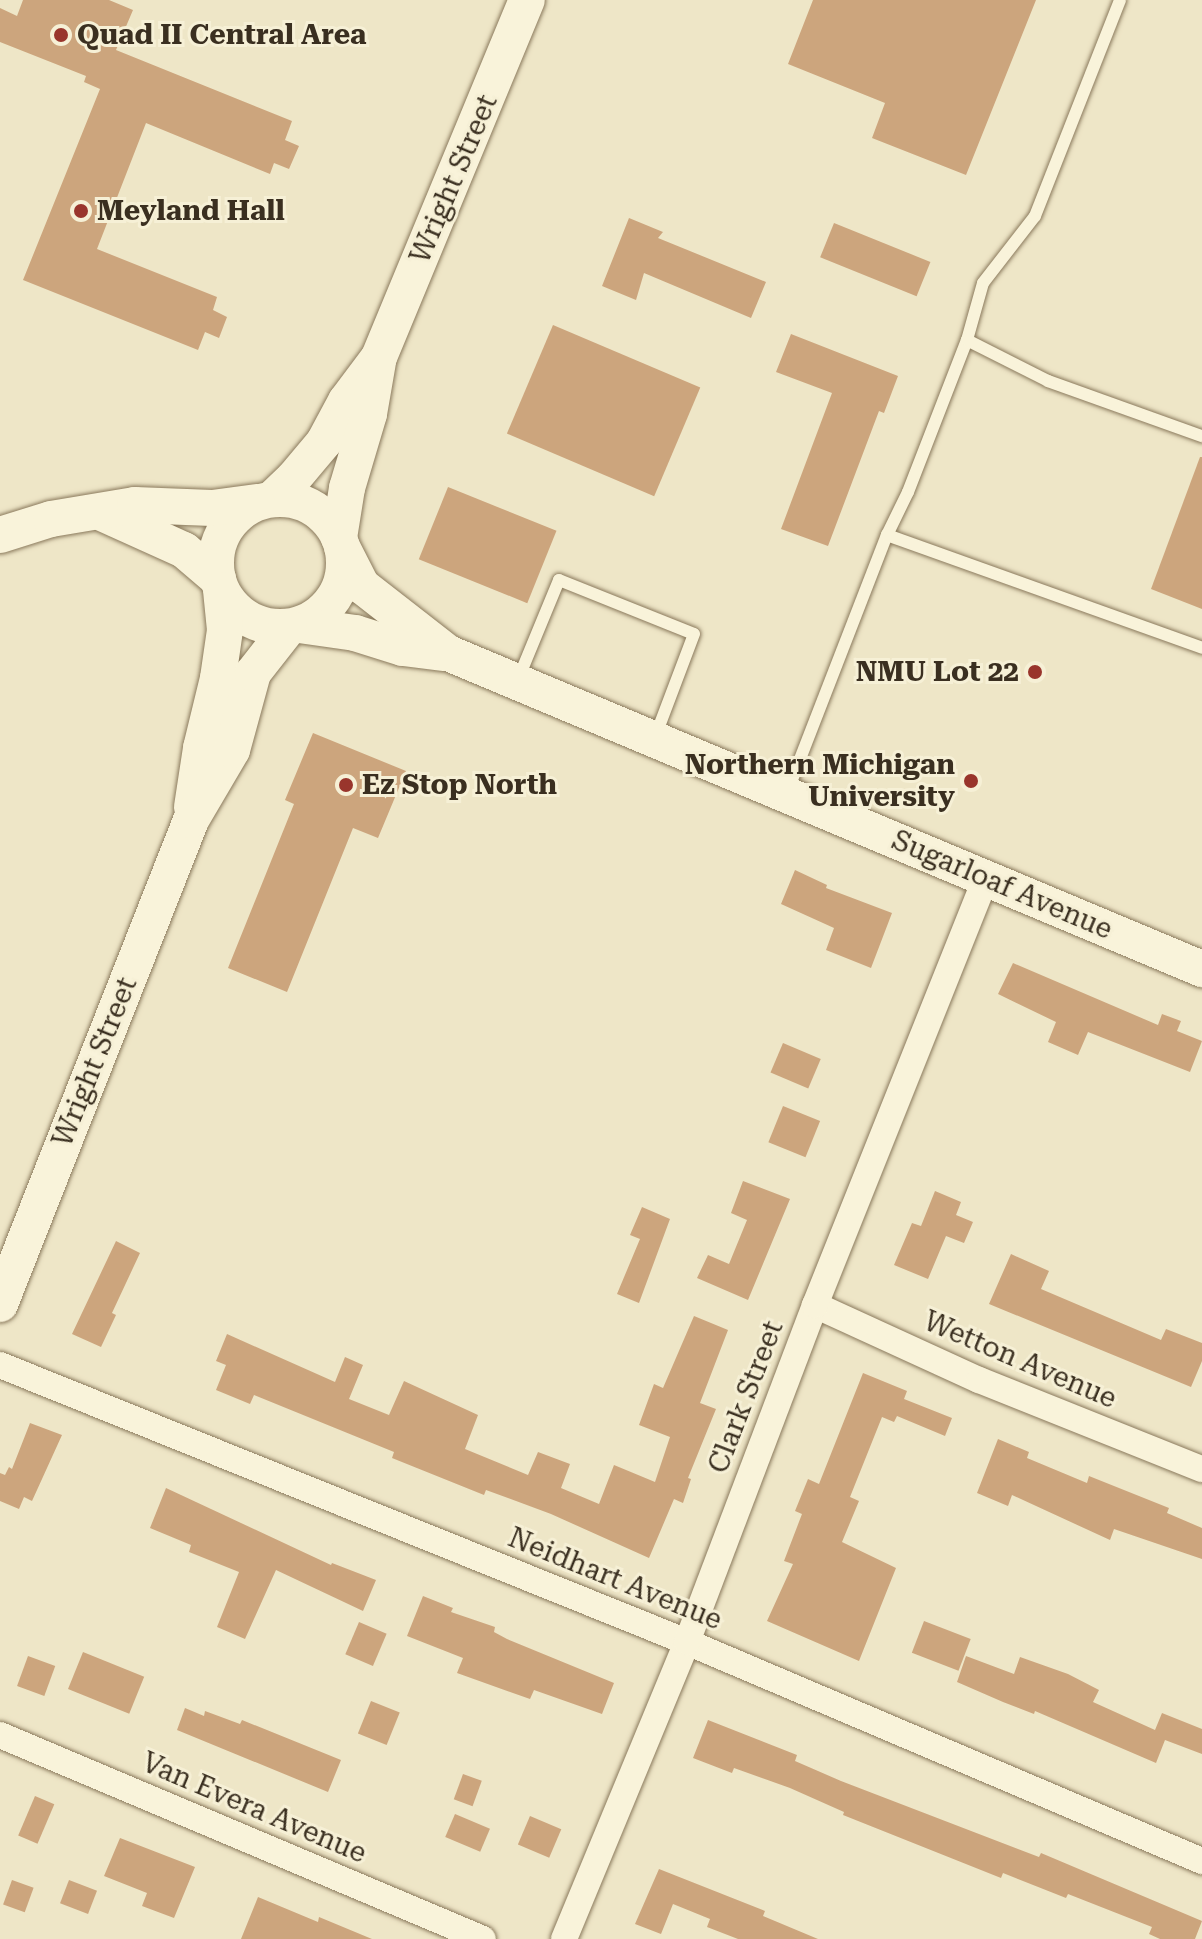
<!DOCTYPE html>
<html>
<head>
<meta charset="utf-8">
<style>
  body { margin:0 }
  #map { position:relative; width:1202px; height:1939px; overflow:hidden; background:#eee6c7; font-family:"Roboto Serif",serif }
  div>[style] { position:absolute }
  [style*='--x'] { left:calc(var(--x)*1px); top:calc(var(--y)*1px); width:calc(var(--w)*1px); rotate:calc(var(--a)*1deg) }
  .building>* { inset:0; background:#cca57d; transform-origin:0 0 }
  .roads { filter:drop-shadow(0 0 2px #8a795c) drop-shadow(0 0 2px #8a795c) }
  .lane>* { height:12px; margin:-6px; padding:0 6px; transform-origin:6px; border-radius:6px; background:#f9f3da }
  .street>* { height:26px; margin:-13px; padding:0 13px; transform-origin:13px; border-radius:13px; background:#f9f3da }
  .secondary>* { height:36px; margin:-18px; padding:0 18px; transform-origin:18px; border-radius:18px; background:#f9f3da }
  .secondary>.ring { margin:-18px; padding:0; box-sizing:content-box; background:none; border:36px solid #f9f3da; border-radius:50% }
  .dots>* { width:22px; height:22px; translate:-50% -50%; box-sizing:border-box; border:4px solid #f6f0d6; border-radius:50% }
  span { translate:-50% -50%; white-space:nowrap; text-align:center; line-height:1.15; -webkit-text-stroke:6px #f6f0d6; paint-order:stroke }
  .poi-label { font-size:28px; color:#3a2f20; font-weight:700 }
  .left { translate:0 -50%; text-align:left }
  .right { translate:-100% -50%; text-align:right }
  .street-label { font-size:28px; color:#3a2f20 }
</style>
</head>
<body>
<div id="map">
  <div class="building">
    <div style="clip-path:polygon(23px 0,109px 0,133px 10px,116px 50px,292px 121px,285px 140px,299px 146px,289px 169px,274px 163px,270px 174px,146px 123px,97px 249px,217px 297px,213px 310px,227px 317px,219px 338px,205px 332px,198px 350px,23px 280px,100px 89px,84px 82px,86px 76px,0 42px,0 8px,17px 16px)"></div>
    <div style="clip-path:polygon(813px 0,1036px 0,966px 175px,872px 138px,885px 103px,788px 64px)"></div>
    <div style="clip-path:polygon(629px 218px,663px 232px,658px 238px,766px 282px,751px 318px,644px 273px,636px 300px,602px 286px)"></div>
    <div style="left:834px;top:223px;width:104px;height:37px;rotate:22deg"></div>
    <div style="left:553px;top:325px;width:160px;height:118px;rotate:23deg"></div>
    <div style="clip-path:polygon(791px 334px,898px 376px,884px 413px,879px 411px,828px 546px,781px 529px,832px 393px,776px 372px)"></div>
    <div style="clip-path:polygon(1200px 457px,1202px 457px,1202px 609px,1151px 589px)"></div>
    <div style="left:448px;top:487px;width:117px;height:78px;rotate:22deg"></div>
    <div style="clip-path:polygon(313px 733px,406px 771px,378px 838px,353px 828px,287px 992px,228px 968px,294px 804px,285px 800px)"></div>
    <div style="clip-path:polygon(795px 870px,827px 885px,826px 888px,892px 913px,871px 968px,826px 950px,834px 928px,781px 904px)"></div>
    <div style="clip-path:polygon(1013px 963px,1158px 1025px,1162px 1014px,1181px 1021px,1177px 1031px,1202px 1041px,1190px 1072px,1088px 1032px,1078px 1055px,1048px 1042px,1056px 1022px,998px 994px)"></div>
    <div style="left:783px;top:1043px;width:41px;height:32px;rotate:23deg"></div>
    <div style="left:783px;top:1106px;width:40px;height:39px;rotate:22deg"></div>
    <div style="clip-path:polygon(743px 1181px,790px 1199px,748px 1300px,697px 1278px,708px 1255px,729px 1264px,747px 1220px,731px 1213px)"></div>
    <div style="clip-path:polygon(935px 1191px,961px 1202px,956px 1215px,973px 1222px,964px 1243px,946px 1236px,928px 1279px,894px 1265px,912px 1223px,921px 1226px)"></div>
    <div style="clip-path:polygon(642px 1207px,670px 1219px,639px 1303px,617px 1294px,640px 1239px,630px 1235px)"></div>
    <div style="clip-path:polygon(116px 1241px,140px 1253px,112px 1313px,116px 1315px,101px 1347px,72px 1334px)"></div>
    <div style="clip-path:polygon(1011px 1254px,1049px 1271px,1041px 1289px,1161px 1340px,1166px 1329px,1202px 1343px,1202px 1361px,1191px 1387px,989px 1304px)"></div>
    <div style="clip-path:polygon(694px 1316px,728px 1330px,700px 1403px,716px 1409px,688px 1478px,691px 1479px,683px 1503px,674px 1499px,649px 1558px,551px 1514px,486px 1490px,484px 1495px,392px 1458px,394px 1452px,254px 1395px,250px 1404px,216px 1390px,226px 1365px,216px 1361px,227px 1334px,335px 1382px,345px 1357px,363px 1365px,349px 1399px,389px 1415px,404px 1381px,478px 1415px,465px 1449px,528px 1475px,538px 1452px,570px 1464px,561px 1488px,599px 1504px,614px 1465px,655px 1482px,670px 1437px,639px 1425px,654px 1384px,663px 1388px)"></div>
    <div style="clip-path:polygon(863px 1373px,907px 1391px,904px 1399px,952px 1418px,945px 1436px,897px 1416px,894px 1422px,882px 1417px,850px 1497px,859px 1501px,842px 1542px,896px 1568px,859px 1661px,767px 1621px,793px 1564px,784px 1561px,802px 1514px,795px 1511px,808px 1479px,819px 1484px)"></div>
    <div style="clip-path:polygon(30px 1423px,62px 1435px,32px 1501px,24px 1497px,19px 1509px,0 1501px,0 1473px,5px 1475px,9px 1467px,12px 1469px)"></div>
    <div style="clip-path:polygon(998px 1439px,1029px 1452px,1027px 1458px,1087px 1483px,1089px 1476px,1169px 1508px,1167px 1513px,1202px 1528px,1202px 1559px,1114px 1529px,1110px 1540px,1012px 1495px,1008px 1506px,977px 1493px)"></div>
    <div style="clip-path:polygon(166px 1488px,331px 1565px,332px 1563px,376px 1580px,363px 1611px,276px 1570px,245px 1639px,217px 1627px,239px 1572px,189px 1552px,191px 1545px,150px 1528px)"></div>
    <div style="clip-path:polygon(423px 1596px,453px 1608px,451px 1612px,495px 1627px,494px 1632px,507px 1639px,614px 1683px,602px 1714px,534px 1690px,530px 1699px,457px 1673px,463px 1658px,407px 1636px)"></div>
    <div style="left:924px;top:1621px;width:50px;height:34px;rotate:21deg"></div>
    <div style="left:359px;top:1622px;width:30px;height:35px;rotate:23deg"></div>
    <div style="left:83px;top:1652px;width:66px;height:40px;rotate:22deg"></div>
    <div style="left:28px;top:1656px;width:29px;height:32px;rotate:20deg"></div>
    <div style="clip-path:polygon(966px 1656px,1014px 1674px,1020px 1657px,1068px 1674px,1099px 1690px,1093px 1702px,1155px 1730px,1162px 1713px,1202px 1729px,1202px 1754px,1165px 1740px,1156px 1763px,1035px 1711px,1034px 1714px,1003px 1702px,957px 1682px)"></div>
    <div style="left:371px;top:1701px;width:31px;height:35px;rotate:22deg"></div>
    <div style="clip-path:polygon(185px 1708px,204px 1716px,205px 1711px,240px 1724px,242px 1720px,341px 1760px,328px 1792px,177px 1730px)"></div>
    <div style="clip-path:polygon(708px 1720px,797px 1755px,795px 1761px,841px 1781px,1039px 1857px,1041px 1853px,1202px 1921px,1195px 1939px,1160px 1939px,1149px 1934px,1152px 1927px,1068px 1894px,1066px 1898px,1003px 1873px,1001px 1878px,843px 1815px,844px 1812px,790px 1788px,734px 1768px,732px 1773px,693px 1758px)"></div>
    <div style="left:463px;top:1774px;width:20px;height:27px;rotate:20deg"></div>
    <div style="left:35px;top:1796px;width:21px;height:43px;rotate:23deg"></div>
    <div style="left:455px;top:1814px;width:38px;height:25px;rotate:23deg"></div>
    <div style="left:530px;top:1816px;width:34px;height:31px;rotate:23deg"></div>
    <div style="clip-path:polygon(120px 1838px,195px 1867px,174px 1918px,142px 1906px,147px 1893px,104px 1876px)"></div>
    <div style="clip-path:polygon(659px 1869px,765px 1911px,763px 1916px,818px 1939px,738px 1939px,707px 1927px,710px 1919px,673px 1904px,661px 1934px,635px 1924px)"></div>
    <div style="left:12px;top:1880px;width:23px;height:26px;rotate:20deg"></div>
    <div style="left:69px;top:1880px;width:30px;height:25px;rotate:21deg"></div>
    <div style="clip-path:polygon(258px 1897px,318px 1922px,319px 1917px,372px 1939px,241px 1939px)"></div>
  </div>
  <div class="roads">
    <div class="lane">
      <div style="--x:967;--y:340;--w:59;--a:-74.3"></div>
      <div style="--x:983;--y:283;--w:85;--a:-52.2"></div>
      <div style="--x:1035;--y:216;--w:232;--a:-68.5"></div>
      <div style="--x:887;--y:535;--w:48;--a:-64"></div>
      <div style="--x:908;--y:492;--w:163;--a:-68.8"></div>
      <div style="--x:967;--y:340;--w:91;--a:26.8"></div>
      <div style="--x:1048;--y:381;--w:164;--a:19.7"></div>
      <div style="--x:519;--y:677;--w:105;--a:-67.6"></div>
      <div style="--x:559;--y:580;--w:145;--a:21.8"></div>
      <div style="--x:694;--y:634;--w:110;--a:110.7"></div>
      <div style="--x:788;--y:790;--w:274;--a:-68.8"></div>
      <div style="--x:887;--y:535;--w:335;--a:19.7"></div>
    </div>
    <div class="street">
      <div style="--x:815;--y:1305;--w:180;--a:24.6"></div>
      <div style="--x:979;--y:1380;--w:240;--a:21.8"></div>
      <div style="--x:0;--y:1365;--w:741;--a:21.96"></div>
      <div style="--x:687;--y:1642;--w:560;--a:23.04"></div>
      <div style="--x:0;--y:1735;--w:524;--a:22.9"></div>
      <div style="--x:564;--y:1939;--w:321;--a:-67.5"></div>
      <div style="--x:687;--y:1642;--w:360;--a:-69.2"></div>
      <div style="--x:815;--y:1305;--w:460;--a:-68.2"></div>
    </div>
    <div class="secondary">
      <div class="ring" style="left:216px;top:499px;width:92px;height:92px"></div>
      <div style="--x:272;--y:499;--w:29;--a:-44"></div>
      <div style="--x:293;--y:479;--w:48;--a:-50"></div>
      <div style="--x:324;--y:442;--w:47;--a:-61.8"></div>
      <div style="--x:346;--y:401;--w:55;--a:-53.1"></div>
      <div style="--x:379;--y:357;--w:386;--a:-67.5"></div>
      <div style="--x:102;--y:513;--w:90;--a:24.3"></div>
      <div style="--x:184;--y:550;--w:45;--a:40.5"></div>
      <div style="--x:0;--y:535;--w:53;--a:-17.4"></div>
      <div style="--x:51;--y:519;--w:85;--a:-9.5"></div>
      <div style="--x:135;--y:505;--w:77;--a:2.2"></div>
      <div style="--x:212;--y:508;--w:45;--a:-7.6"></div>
      <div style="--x:339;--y:538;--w:51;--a:-80.9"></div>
      <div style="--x:347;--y:488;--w:77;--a:-73.4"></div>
      <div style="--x:369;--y:414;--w:53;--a:-80.2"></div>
      <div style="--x:342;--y:547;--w:44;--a:62.9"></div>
      <div style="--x:362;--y:586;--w:109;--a:37.9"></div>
      <div style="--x:448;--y:653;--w:818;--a:22.74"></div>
      <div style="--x:299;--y:625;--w:57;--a:8.1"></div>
      <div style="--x:355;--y:633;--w:50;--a:17.4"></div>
      <div style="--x:403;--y:648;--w:40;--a:7.1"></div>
      <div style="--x:192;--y:807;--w:60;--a:-81.3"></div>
      <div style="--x:201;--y:748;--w:72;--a:-76.3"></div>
      <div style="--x:218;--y:678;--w:49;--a:-81.7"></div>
      <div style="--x:225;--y:630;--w:40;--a:-95.7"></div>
      <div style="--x:0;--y:1304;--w:520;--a:-68.46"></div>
      <div style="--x:191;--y:820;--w:81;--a:-59.6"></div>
      <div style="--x:232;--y:750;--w:80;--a:-74.7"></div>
      <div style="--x:253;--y:673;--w:58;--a:-52"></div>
    </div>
  </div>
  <div class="dots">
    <div style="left:61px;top:35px;background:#99352c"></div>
    <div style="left:81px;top:211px;background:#99352c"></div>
    <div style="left:1035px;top:672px;background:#99352c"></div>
    <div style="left:971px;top:781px;background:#99352c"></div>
    <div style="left:346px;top:785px;background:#99352c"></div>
  </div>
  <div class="poi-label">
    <span class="left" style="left:77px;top:35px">Quad II Central Area</span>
    <span class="left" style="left:97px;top:211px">Meyland Hall</span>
    <span class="right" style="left:1019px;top:672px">NMU Lot 22</span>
    <span class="right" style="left:955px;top:781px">Northern Michigan<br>University</span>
    <span class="left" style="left:362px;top:785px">Ez Stop North</span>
  </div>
  <div class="street-label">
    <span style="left:454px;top:179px;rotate:-67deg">Wright Street</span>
    <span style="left:1002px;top:885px;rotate:23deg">Sugarloaf Avenue</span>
    <span style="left:95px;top:1062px;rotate:-68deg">Wright Street</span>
    <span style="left:1020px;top:1360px;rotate:23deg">Wetton Avenue</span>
    <span style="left:746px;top:1397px;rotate:-69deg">Clark Street</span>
    <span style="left:615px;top:1579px;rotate:22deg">Neidhart Avenue</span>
    <span style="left:254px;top:1808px;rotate:23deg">Van Evera Avenue</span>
  </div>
</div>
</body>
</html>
